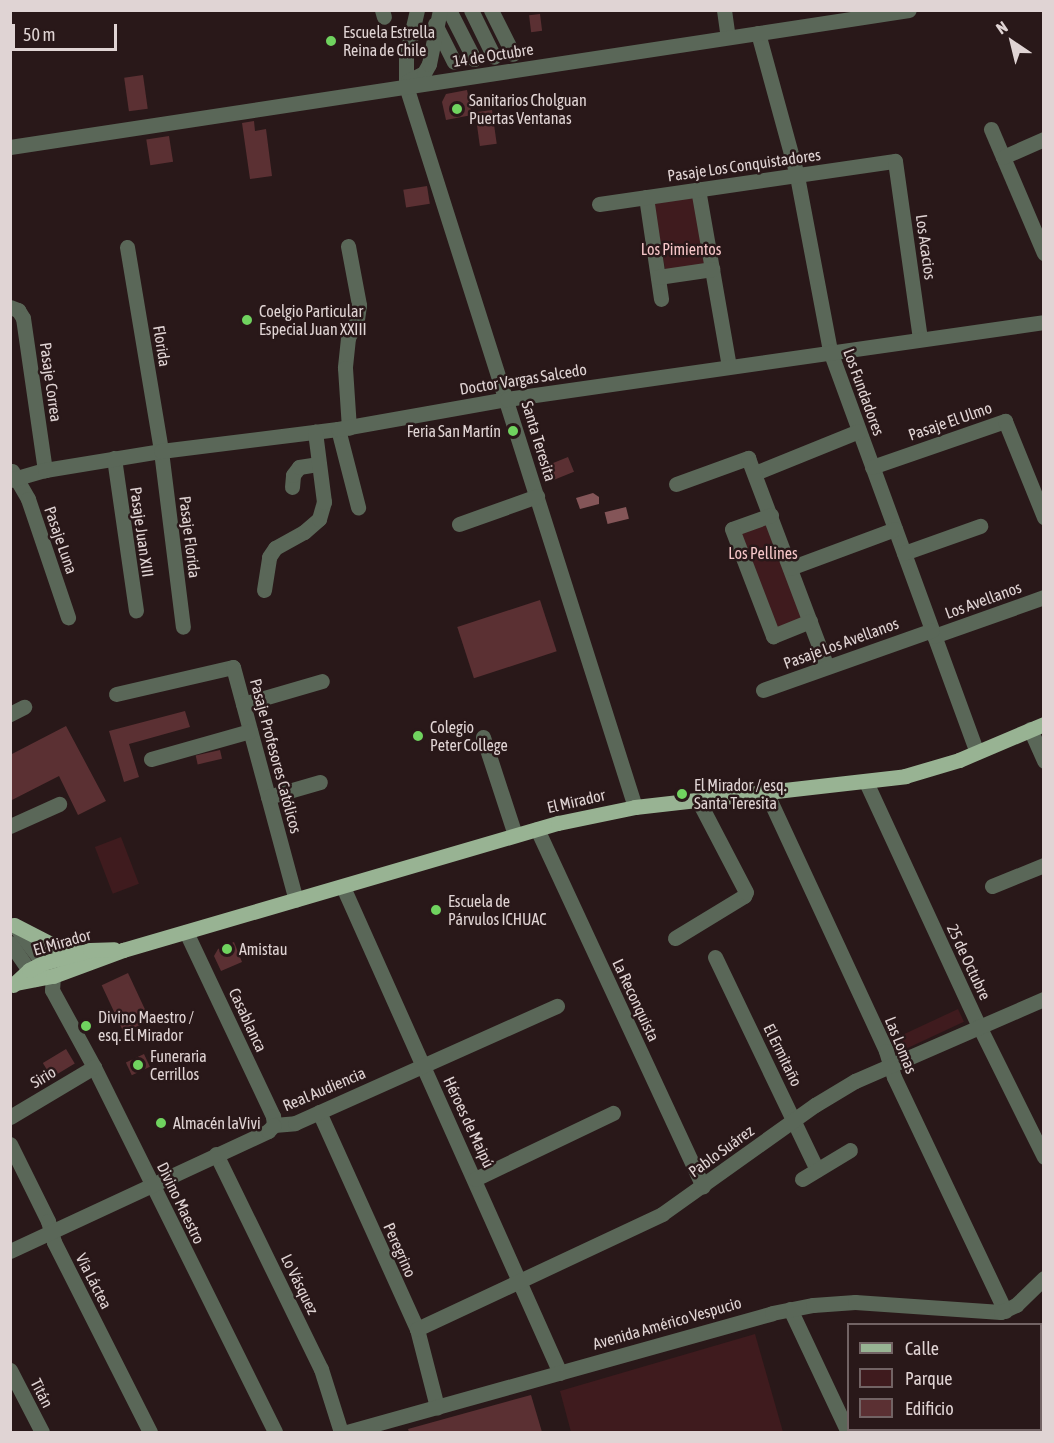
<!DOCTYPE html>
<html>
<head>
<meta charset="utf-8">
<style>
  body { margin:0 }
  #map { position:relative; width:1054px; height:1443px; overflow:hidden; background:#291819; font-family:"Asap Condensed",sans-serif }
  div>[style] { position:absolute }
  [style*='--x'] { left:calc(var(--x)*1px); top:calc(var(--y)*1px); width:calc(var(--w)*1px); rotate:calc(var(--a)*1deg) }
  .green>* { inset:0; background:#3f1b1e; transform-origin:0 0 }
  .water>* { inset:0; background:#845558; transform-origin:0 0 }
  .building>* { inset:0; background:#5b3033; transform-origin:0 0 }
  .minor>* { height:15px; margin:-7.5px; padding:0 7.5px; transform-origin:7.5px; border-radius:7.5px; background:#5a6758 }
  .major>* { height:15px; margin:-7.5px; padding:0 7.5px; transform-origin:7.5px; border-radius:7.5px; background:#98b393 }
  .dots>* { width:16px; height:16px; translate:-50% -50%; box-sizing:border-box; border:3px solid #291819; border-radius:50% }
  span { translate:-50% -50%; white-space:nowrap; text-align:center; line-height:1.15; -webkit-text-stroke:5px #291819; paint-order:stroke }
  .poi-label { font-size:16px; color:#e0d4d4 }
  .left { translate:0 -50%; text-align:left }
  .right { translate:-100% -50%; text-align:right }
  .street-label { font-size:16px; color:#e0d4d4 }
  .park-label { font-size:16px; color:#f6c6c8 }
  .frame { position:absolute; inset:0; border:12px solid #e0d4d4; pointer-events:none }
  .legend { position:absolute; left:847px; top:1323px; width:195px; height:108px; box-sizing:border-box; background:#291819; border:2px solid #726364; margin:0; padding:8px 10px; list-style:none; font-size:18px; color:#e0d4d4 }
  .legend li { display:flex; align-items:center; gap:12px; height:30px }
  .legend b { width:30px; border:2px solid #726364 }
  .north { position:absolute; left:982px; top:12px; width:60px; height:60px; -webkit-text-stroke:4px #291819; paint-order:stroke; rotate:325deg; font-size:16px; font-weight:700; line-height:24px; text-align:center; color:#e0d4d4 }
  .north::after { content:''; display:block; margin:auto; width:21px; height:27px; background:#e0d4d4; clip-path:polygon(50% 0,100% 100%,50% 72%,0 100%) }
  .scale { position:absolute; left:12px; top:24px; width:105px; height:27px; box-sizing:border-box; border:3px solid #e0d4d4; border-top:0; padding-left:8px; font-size:18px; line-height:21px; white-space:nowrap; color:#e0d4d4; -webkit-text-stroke:4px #291819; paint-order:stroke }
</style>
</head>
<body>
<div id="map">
  <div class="green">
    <div style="left:694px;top:197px;width:72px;height:41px;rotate:80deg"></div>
    <div style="left:770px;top:517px;width:111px;height:39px;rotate:69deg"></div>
    <div style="left:121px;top:837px;width:50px;height:28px;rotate:69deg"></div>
    <div style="left:958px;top:1009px;width:14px;height:71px;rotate:65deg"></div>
    <div style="clip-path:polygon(755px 1334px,783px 1432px,571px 1432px,560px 1391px)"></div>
  </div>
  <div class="water">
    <div style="clip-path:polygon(593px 493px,599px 497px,599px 504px,580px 509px,576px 498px)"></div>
    <div style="left:626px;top:507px;width:12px;height:22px;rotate:76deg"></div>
  </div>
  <div class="building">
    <div style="left:540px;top:14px;width:17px;height:11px;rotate:83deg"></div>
    <div style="left:143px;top:75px;width:34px;height:19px;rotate:82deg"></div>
    <div style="clip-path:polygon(467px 90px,472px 115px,446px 120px,442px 102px,446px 94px)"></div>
    <div style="left:492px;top:110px;width:34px;height:17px;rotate:82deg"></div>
    <div style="clip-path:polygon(254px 121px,255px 131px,266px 129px,272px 176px,250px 179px,242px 123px)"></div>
    <div style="left:169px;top:136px;width:26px;height:23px;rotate:81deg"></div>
    <div style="left:427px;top:186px;width:18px;height:24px;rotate:81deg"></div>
    <div style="left:568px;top:457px;width:16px;height:28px;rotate:68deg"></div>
    <div style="left:540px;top:600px;width:54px;height:87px;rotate:72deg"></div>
    <div style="clip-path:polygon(185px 711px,190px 727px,129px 744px,139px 777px,124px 782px,109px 731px)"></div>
    <div style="clip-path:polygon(66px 726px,106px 801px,78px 815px,59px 776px,10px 801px,10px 755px)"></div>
    <div style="left:220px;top:750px;width:9px;height:25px;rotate:77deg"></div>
    <div style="clip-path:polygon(234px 942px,242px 962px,221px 971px,214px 956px,218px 949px)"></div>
    <div style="left:128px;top:973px;width:52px;height:29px;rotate:65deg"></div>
    <div style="left:66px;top:1049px;width:17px;height:27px;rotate:59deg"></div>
    <div style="left:144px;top:1054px;width:14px;height:20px;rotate:65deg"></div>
    <div style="clip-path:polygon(531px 1395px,542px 1432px,409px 1432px,408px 1429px)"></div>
  </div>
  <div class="minor">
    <div style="--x:382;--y:10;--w:7;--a:74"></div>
    <div style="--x:417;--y:10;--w:48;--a:103.2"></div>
    <div style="--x:406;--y:57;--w:29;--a:90"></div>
    <div style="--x:406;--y:86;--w:756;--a:72.38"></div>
    <div style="--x:449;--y:10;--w:55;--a:63"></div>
    <div style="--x:471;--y:10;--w:52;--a:63.9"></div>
    <div style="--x:491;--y:10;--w:49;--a:63.4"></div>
    <div style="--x:724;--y:10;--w:27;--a:82"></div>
    <div style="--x:435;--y:24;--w:42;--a:63.4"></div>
    <div style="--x:758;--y:33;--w:148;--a:74.7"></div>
    <div style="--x:797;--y:176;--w:178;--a:79.3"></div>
    <div style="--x:830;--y:351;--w:427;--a:69.9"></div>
    <div style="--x:408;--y:81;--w:18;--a:-27"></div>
    <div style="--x:424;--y:73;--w:10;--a:-61"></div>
    <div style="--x:429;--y:64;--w:55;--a:-78.5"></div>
    <div style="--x:991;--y:129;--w:135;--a:66.9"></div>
    <div style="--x:10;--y:147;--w:909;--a:-8.66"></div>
    <div style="--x:1003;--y:157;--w:45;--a:-23.7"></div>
    <div style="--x:698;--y:189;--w:180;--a:80.1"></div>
    <div style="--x:646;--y:197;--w:103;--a:81.6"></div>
    <div style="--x:599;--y:204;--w:299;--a:-8.3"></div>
    <div style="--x:895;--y:161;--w:179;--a:82"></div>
    <div style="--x:348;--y:246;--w:60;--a:79.4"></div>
    <div style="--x:359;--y:305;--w:15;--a:98"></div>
    <div style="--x:357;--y:320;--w:20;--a:117"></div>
    <div style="--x:348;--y:338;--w:30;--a:96"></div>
    <div style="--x:345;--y:368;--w:60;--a:86.2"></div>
    <div style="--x:127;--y:247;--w:207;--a:80.5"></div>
    <div style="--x:161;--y:451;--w:177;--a:82.9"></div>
    <div style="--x:658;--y:277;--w:55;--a:-8.4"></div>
    <div style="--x:10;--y:307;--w:9;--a:21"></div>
    <div style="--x:18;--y:310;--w:9;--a:58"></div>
    <div style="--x:23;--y:318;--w:154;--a:81.8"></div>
    <div style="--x:338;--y:429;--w:81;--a:75.6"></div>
    <div style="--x:114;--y:458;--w:154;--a:81.8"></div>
    <div style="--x:872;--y:467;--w:141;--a:-19.1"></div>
    <div style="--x:1005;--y:421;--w:104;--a:67.9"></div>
    <div style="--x:12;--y:471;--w:32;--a:60"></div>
    <div style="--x:28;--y:499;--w:125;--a:71.3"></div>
    <div style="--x:755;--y:473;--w:112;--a:-22"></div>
    <div style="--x:10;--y:480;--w:36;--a:-16"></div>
    <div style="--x:45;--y:470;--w:118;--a:-9.3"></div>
    <div style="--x:161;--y:451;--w:178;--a:-7.1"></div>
    <div style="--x:338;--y:429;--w:172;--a:-10.1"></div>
    <div style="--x:507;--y:399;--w:542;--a:-8.16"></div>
    <div style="--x:676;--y:484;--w:77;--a:-19.9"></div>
    <div style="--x:748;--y:458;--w:223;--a:69.3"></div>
    <div style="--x:292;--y:487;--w:12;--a:-85"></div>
    <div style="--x:293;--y:475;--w:10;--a:-53"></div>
    <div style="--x:299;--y:467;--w:20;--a:-9"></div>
    <div style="--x:771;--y:515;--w:41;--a:160.3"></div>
    <div style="--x:732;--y:529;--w:115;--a:69"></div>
    <div style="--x:773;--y:636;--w:40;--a:-22"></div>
    <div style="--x:459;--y:524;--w:83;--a:-19.7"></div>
    <div style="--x:904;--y:553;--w:81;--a:-19.6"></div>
    <div style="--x:790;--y:568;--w:112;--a:-20.4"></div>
    <div style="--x:264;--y:590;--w:33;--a:-81"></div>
    <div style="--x:269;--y:557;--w:11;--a:-56"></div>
    <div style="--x:275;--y:548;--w:33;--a:-29"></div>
    <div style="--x:304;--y:532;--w:20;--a:-41"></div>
    <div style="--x:319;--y:519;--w:18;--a:-74"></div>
    <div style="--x:324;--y:502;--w:71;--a:-97.3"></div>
    <div style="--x:934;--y:636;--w:117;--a:-19.5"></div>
    <div style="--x:763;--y:690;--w:179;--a:-19.5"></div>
    <div style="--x:116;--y:694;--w:120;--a:-13"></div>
    <div style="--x:233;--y:667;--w:241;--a:74.9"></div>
    <div style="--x:243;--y:704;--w:82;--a:-16.2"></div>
    <div style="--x:10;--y:714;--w:16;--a:-27"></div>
    <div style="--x:1030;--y:729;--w:35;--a:66"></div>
    <div style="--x:483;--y:737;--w:103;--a:71.9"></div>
    <div style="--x:151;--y:759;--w:103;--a:-15.8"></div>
    <div style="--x:866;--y:782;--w:269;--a:65.2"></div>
    <div style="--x:979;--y:1026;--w:146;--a:63.6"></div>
    <div style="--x:766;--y:792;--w:285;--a:65.1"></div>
    <div style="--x:886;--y:1051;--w:27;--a:73"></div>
    <div style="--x:894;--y:1077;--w:259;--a:64.6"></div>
    <div style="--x:268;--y:797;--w:54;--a:-16.1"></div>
    <div style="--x:10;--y:826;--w:54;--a:-24.2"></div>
    <div style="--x:537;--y:829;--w:394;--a:65.1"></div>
    <div style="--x:992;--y:886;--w:56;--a:-22"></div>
    <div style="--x:343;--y:887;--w:532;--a:65.94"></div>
    <div style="--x:14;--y:925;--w:64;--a:52.6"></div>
    <div style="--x:53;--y:976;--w:14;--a:94"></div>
    <div style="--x:52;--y:990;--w:88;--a:61.4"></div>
    <div style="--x:94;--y:1067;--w:407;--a:63.6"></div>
    <div style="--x:186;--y:932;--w:204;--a:64.7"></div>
    <div style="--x:273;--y:1116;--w:9;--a:84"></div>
    <div style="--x:675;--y:938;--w:81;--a:-31.3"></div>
    <div style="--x:744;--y:896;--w:4;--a:-63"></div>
    <div style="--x:746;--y:892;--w:104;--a:-117.6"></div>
    <div style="--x:10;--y:943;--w:44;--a:55.2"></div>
    <div style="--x:715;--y:957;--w:236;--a:64.4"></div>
    <div style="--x:319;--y:1112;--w:238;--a:65.7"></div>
    <div style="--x:417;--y:1329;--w:81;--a:75.6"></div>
    <div style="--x:10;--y:1117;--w:98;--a:-30.8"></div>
    <div style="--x:274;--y:1125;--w:21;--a:-5"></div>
    <div style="--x:295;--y:1123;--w:287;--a:-24.1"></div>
    <div style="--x:10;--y:1144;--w:86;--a:63.7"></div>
    <div style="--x:48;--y:1221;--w:22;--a:74"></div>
    <div style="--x:54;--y:1242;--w:213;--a:63.2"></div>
    <div style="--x:216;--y:1154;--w:239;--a:64"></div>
    <div style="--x:321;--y:1369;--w:66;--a:72.4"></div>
    <div style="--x:475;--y:1179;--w:153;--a:-25.6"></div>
    <div style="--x:802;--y:1179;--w:56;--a:-31.1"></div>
    <div style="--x:10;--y:1251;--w:285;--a:-24.9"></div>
    <div style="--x:268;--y:1131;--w:8;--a:-45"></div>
    <div style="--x:790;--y:1309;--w:136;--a:64.8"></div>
    <div style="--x:417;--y:1329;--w:271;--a:-25.1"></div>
    <div style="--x:662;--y:1214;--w:188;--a:-35.5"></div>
    <div style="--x:815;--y:1105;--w:47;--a:-31"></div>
    <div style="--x:855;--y:1081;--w:206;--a:-23.5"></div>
    <div style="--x:10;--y:1370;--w:70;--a:62.7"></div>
    <div style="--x:1040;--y:1384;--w:4;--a:-27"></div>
    <div style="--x:1040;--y:1416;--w:4;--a:-14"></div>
    <div style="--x:1009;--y:1430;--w:2;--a:0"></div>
    <div style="--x:347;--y:1432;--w:441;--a:-15.6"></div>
    <div style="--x:772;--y:1313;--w:42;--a:-11"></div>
    <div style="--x:813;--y:1305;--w:42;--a:-4.1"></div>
    <div style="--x:855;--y:1302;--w:146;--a:3.9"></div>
    <div style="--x:1001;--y:1312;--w:17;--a:-25"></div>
    <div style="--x:1016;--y:1305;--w:39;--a:-44"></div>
  </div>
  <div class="major">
    <div style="--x:14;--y:925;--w:42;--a:27.2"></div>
    <div style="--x:51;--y:944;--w:28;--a:17"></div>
    <div style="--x:16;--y:983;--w:38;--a:-11"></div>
    <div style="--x:53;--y:976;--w:75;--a:-20.4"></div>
    <div style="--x:123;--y:950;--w:453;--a:-16.3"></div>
    <div style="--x:558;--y:823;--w:79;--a:-11.7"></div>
    <div style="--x:635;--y:807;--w:272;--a:-6.5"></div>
    <div style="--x:905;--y:776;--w:56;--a:-16.5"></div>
    <div style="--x:959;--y:760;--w:92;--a:-23"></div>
    <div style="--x:13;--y:985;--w:22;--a:-43"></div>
    <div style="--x:29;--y:970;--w:16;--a:-27"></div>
    <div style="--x:43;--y:963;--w:49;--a:-15.5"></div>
    <div style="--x:90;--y:950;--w:24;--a:-2"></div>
  </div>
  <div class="dots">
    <div style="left:331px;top:41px;background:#70d35f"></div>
    <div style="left:457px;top:109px;background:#70d35f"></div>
    <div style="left:247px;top:320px;background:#70d35f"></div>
    <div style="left:513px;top:431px;background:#70d35f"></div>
    <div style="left:418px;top:736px;background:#70d35f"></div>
    <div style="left:682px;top:794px;background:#70d35f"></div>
    <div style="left:436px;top:910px;background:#70d35f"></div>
    <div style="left:227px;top:949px;background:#70d35f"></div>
    <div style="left:86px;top:1026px;background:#70d35f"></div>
    <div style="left:138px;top:1065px;background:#70d35f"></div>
    <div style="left:161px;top:1123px;background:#70d35f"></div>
  </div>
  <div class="poi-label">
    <span class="left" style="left:343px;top:41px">Escuela Estrella<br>Reina de Chile</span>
    <span class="left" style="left:469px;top:109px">Sanitarios Cholguan<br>Puertas Ventanas</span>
    <span class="left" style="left:259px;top:320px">Coelgio Particular<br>Especial Juan XXIII</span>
    <span class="right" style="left:501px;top:431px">Feria San Martín</span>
    <span class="left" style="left:430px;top:736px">Colegio<br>Peter College</span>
    <span class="left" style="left:694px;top:794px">El Mirador / esq.<br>Santa Teresita</span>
    <span class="left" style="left:448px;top:910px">Escuela de<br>Párvulos ICHUAC</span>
    <span class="left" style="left:239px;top:949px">Amistau</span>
    <span class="left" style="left:98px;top:1026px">Divino Maestro /<br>esq. El Mirador</span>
    <span class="left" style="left:150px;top:1065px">Funeraria<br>Cerrillos</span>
    <span class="left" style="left:173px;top:1123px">Almacén laVivi</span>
  </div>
  <div class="street-label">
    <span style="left:493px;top:55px;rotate:-9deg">14 de Octubre</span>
    <span style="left:744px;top:165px;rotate:-8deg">Pasaje Los Conquistadores</span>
    <span style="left:926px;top:247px;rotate:82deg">Los Acacios</span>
    <span style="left:162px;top:346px;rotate:81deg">Florida</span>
    <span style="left:523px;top:379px;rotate:-9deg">Doctor Vargas Salcedo</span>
    <span style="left:51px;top:382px;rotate:82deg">Pasaje Correa</span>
    <span style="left:864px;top:392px;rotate:70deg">Los Fundadores</span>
    <span style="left:950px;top:421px;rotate:-19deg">Pasaje El Ulmo</span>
    <span style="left:539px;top:441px;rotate:73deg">Santa Teresita</span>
    <span style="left:142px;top:532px;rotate:82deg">Pasaje Juan XIII</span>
    <span style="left:190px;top:537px;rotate:83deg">Pasaje Florida</span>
    <span style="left:61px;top:540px;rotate:71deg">Pasaje Luna</span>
    <span style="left:983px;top:600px;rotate:-20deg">Los Avellanos</span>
    <span style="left:841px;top:643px;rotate:-20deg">Pasaje Los Avellanos</span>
    <span style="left:276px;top:756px;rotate:75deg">Pasaje Profesores Católicos</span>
    <span style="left:576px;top:801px;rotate:-13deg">El Mirador</span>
    <span style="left:62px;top:942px;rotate:-16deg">El Mirador</span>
    <span style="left:969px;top:962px;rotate:65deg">25 de Octubre</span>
    <span style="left:636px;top:1000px;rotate:65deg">La Reconquista</span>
    <span style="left:248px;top:1020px;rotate:65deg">Casablanca</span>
    <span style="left:901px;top:1045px;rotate:68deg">Las Lomas</span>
    <span style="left:783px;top:1055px;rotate:64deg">El Ermitaño</span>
    <span style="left:43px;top:1077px;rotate:-31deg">Sirio</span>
    <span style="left:324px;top:1089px;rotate:-23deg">Real Audiencia</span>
    <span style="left:469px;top:1122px;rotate:65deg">Héroes de Maipú</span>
    <span style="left:721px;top:1151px;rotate:-36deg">Pablo Suárez</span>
    <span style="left:181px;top:1203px;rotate:64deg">Divino Maestro</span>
    <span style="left:400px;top:1250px;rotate:66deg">Peregrino</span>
    <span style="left:94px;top:1281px;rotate:63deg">Vía Láctea</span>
    <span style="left:300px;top:1284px;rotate:64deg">Lo Vásquez</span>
    <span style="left:667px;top:1323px;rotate:-16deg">Avenida Américo Vespucio</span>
    <span style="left:42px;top:1393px;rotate:63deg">Titán</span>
  </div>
  <div class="park-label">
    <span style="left:681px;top:249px">Los Pimientos</span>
    <span style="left:763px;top:553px">Los Pellines</span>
  </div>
  <div class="frame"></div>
  <ul class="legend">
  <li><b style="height:8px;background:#98b393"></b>Calle</li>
  <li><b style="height:16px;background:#3f1b1e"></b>Parque</li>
  <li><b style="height:16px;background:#5b3033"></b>Edificio</li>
  </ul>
  <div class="north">N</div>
  <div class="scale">50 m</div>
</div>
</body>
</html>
